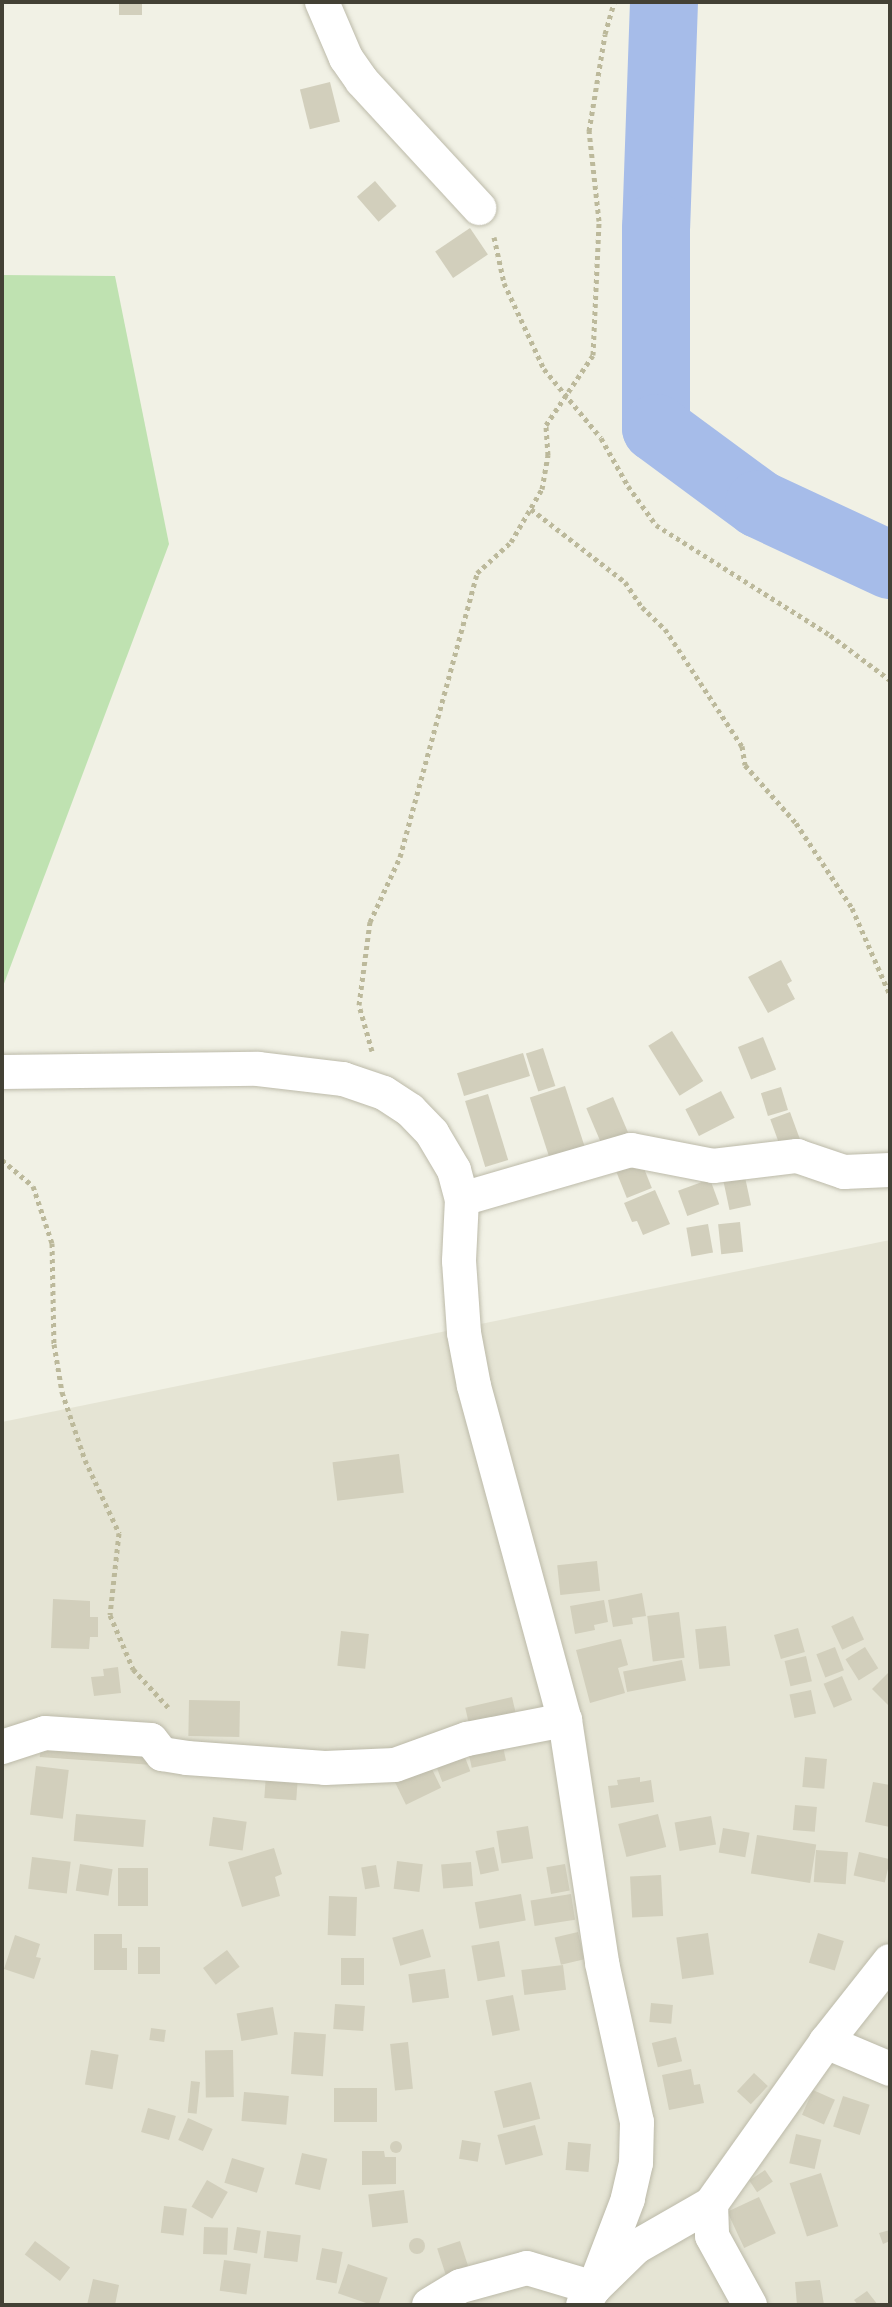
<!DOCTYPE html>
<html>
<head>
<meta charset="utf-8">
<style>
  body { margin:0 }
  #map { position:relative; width:892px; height:2307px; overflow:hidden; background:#f1f1e5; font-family:"Fira Sans Condensed",sans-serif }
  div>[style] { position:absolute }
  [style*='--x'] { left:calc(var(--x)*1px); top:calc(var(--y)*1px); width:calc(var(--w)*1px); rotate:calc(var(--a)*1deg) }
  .residential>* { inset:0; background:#e5e4d4 }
  .green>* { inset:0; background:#bfe2b1 }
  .river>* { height:68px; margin:-34px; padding:0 34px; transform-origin:34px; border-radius:34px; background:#a6bce9 }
  .building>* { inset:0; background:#d2cfbc; transform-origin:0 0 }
  .round { border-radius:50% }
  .path>* { height:5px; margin-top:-2.5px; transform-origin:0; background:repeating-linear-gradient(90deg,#bcb99b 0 4px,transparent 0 8px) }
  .roads { filter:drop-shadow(0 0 2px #bcbaa9) drop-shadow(0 0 2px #bcbaa9) }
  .minor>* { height:34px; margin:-17px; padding:0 17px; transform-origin:17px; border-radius:17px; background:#fff }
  span { translate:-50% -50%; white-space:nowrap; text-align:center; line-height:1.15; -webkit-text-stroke:7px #fff; paint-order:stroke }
  .frame { position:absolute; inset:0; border:4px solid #434135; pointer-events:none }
</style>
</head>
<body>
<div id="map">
  <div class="residential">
    <div style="clip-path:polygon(890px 1240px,890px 2305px,2px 2305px,2px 1422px)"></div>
  </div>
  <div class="green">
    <div style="clip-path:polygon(2px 275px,115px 276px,169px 544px,2px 989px)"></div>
  </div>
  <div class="river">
    <div style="--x:664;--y:2;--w:225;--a:92"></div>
    <div style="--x:656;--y:227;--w:201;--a:90"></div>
    <div style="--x:656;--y:428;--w:128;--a:36.4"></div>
    <div style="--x:759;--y:504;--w:145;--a:25"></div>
  </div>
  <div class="building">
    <div style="left:119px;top:2px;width:23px;height:13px"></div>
    <div style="left:330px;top:82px;width:41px;height:31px;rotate:76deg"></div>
    <div style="left:375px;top:181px;width:33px;height:24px;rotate:49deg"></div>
    <div style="left:470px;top:228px;width:32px;height:42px;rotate:56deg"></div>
    <div style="clip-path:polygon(781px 960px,792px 981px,787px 984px,795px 999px,768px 1013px,748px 977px)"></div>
    <div style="left:672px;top:1031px;width:59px;height:28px;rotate:58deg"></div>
    <div style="left:763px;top:1037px;width:35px;height:27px;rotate:68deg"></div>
    <div style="left:543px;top:1048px;width:40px;height:18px;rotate:72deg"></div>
    <div style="left:523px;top:1053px;width:24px;height:69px;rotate:73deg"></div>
    <div style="left:565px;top:1086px;width:63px;height:37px;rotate:72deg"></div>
    <div style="left:781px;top:1087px;width:24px;height:21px;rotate:73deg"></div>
    <div style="left:721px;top:1091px;width:30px;height:40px;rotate:63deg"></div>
    <div style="left:488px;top:1094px;width:69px;height:24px;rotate:73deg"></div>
    <div style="left:613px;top:1097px;width:47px;height:29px;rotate:67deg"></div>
    <div style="left:790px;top:1112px;width:32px;height:21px;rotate:70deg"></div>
    <div style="left:641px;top:1161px;width:29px;height:27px;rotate:68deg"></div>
    <div style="left:745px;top:1177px;width:29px;height:22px;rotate:78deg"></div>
    <div style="left:710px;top:1179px;width:27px;height:34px;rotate:70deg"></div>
    <div style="clip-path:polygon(655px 1190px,670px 1224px,643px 1235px,637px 1221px,632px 1222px,624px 1203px)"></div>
    <div style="left:740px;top:1222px;width:30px;height:22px;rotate:84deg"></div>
    <div style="left:708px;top:1224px;width:29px;height:22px;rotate:80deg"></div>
    <div style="left:399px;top:1454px;width:39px;height:67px;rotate:83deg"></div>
    <div style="left:597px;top:1561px;width:30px;height:40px;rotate:84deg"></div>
    <div style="clip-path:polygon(642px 1593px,646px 1616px,632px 1618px,633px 1624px,613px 1627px,608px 1600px)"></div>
    <div style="clip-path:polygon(53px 1599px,90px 1601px,90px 1617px,98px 1617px,98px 1637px,90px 1637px,89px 1649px,51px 1648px)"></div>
    <div style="clip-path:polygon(604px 1600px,608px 1622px,594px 1625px,595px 1630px,575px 1634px,570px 1606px)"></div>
    <div style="left:679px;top:1612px;width:46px;height:32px;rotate:83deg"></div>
    <div style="left:853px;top:1616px;width:26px;height:24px;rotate:65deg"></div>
    <div style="left:726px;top:1626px;width:40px;height:31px;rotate:84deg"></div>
    <div style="left:798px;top:1628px;width:25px;height:25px;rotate:74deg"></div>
    <div style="left:341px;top:1631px;width:28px;height:35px;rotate:6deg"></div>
    <div style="clip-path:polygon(621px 1639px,628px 1665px,618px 1668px,625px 1693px,590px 1703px,576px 1650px)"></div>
    <div style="left:835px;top:1647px;width:25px;height:20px;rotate:69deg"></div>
    <div style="left:865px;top:1647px;width:25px;height:23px;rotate:58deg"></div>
    <div style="left:806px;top:1656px;width:26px;height:22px;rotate:77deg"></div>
    <div style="left:682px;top:1660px;width:21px;height:60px;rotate:79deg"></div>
    <div style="clip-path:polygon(118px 1667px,121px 1693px,94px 1696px,91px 1677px,104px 1676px,103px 1669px)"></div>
    <div style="clip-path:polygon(890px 1671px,890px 1707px,872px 1689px)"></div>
    <div style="left:842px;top:1676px;width:26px;height:20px;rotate:67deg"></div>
    <div style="left:811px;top:1690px;width:24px;height:22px;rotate:78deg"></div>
    <div style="left:512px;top:1697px;width:27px;height:48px;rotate:77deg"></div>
    <div style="left:189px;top:1700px;width:51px;height:36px;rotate:1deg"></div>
    <div style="left:501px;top:1737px;width:24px;height:35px;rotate:78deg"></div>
    <div style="left:41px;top:1739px;width:110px;height:18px;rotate:4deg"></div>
    <div style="left:461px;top:1747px;width:26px;height:30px;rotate:69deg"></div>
    <div style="left:805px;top:1757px;width:22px;height:30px;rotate:5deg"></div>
    <div style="left:427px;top:1759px;width:32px;height:39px;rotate:64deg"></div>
    <div style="left:36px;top:1766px;width:33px;height:49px;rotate:7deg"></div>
    <div style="left:266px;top:1774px;width:32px;height:24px;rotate:4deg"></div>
    <div style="clip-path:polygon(640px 1777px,640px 1782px,651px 1780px,654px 1802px,611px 1808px,608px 1786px,618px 1785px,617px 1780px)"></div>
    <div style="clip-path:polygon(873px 1782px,890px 1785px,890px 1827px,865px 1822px)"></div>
    <div style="left:795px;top:1805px;width:22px;height:25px;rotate:5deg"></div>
    <div style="left:76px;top:1814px;width:70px;height:27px;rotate:5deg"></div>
    <div style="left:658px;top:1814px;width:34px;height:41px;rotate:76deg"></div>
    <div style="left:711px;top:1816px;width:29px;height:37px;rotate:80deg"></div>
    <div style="left:213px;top:1817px;width:34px;height:29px;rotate:8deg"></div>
    <div style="left:528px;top:1826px;width:33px;height:32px;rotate:81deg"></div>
    <div style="left:723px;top:1828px;width:27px;height:25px;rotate:10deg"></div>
    <div style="left:757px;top:1835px;width:60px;height:39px;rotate:9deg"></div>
    <div style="left:494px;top:1847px;width:24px;height:19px;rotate:78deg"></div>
    <div style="clip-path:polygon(274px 1848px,282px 1874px,275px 1877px,280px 1896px,242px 1907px,228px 1862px)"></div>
    <div style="left:816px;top:1850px;width:32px;height:32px;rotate:4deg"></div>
    <div style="left:859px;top:1852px;width:32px;height:24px;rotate:13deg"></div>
    <div style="left:32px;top:1857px;width:39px;height:32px;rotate:7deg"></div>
    <div style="left:397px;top:1861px;width:26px;height:28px;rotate:7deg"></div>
    <div style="left:471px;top:1862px;width:24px;height:30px;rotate:85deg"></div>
    <div style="left:80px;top:1864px;width:33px;height:27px;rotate:9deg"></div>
    <div style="left:565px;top:1864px;width:27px;height:19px;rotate:80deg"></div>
    <div style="left:376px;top:1865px;width:22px;height:15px;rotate:80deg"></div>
    <div style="left:118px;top:1868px;width:30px;height:38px"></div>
    <div style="left:661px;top:1875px;width:41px;height:31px;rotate:87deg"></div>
    <div style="left:521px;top:1894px;width:27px;height:47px;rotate:80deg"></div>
    <div style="left:571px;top:1894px;width:26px;height:41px;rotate:81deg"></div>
    <div style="left:329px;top:1896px;width:28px;height:39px;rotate:2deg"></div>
    <div style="left:423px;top:1929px;width:29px;height:32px;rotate:74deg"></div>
    <div style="left:578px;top:1932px;width:28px;height:24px;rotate:77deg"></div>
    <div style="left:708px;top:1933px;width:42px;height:32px;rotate:82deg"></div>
    <div style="left:818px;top:1933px;width:27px;height:31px;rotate:17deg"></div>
    <div style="clip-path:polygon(94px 1934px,122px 1934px,122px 1948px,127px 1948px,127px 1970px,94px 1970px)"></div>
    <div style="clip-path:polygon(15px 1935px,40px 1944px,36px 1957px,41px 1958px,34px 1979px,4px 1969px)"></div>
    <div style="left:499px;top:1941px;width:36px;height:28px;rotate:80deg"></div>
    <div style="left:138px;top:1947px;width:22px;height:27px"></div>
    <div style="left:227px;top:1950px;width:21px;height:30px;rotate:53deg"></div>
    <div style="left:341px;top:1958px;width:23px;height:27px"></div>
    <div style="left:563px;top:1965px;width:25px;height:42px;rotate:83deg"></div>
    <div style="left:445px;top:1969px;width:29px;height:37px;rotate:82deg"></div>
    <div style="left:513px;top:1995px;width:36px;height:28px;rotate:79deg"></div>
    <div style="left:651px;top:2003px;width:22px;height:19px;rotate:5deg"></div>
    <div style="left:335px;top:2004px;width:30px;height:25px;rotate:4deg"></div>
    <div style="left:273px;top:2007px;width:28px;height:37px;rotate:80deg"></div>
    <div style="left:151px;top:2028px;width:15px;height:12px;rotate:8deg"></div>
    <div style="left:294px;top:2032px;width:32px;height:42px;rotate:4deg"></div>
    <div style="left:676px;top:2037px;width:25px;height:25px;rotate:76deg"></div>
    <div style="left:408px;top:2042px;width:47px;height:18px;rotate:84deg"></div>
    <div style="left:91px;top:2050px;width:28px;height:35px;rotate:10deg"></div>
    <div style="left:233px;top:2050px;width:47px;height:28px;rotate:89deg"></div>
    <div style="clip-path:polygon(691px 2069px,694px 2085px,700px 2084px,704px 2103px,669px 2110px,662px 2075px)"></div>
    <div style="left:754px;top:2073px;width:19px;height:25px;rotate:43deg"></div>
    <div style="left:191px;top:2081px;width:9px;height:32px;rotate:6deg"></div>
    <div style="left:531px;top:2082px;width:38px;height:38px;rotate:76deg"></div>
    <div style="left:377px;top:2088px;width:34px;height:43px;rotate:90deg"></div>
    <div style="left:813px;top:2090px;width:24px;height:27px;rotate:24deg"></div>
    <div style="left:244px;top:2092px;width:45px;height:29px;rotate:5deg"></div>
    <div style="left:843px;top:2096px;width:28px;height:32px;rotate:18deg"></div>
    <div style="left:148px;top:2108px;width:29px;height:25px;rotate:16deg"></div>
    <div style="left:188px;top:2118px;width:27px;height:24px;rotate:24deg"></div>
    <div style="left:535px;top:2125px;width:31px;height:39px;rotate:75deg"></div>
    <div style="left:796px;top:2134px;width:26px;height:30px;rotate:13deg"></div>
    <div style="left:462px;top:2140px;width:19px;height:19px;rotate:9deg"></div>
    <div class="round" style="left:390px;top:2141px;width:12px;height:12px"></div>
    <div style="left:568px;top:2142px;width:23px;height:28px;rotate:5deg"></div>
    <div style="clip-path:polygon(362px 2151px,384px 2151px,385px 2157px,396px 2157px,396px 2184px,362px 2185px)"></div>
    <div style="left:302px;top:2153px;width:26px;height:32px;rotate:13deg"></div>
    <div style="left:232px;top:2158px;width:34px;height:26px;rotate:17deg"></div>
    <div style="left:765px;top:2170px;width:14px;height:19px;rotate:56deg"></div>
    <div style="left:821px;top:2173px;width:56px;height:33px;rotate:72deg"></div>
    <div style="left:207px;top:2180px;width:24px;height:31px;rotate:30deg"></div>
    <div style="left:404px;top:2190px;width:33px;height:36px;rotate:83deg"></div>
    <div style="left:759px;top:2197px;width:40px;height:35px;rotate:65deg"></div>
    <div style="left:164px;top:2206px;width:23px;height:27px;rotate:7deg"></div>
    <div style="left:204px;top:2227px;width:24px;height:27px;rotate:2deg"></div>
    <div style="left:237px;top:2227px;width:24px;height:23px;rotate:9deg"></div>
    <div style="clip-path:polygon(890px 2230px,890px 2241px,883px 2244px,879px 2233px)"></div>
    <div style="left:267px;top:2231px;width:34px;height:27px;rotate:7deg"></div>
    <div class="round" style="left:409px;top:2238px;width:16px;height:16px"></div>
    <div style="left:35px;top:2241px;width:44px;height:17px;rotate:37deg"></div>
    <div style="left:460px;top:2241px;width:28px;height:24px;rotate:72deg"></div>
    <div style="left:322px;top:2248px;width:21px;height:32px;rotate:11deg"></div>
    <div style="left:224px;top:2260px;width:27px;height:31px;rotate:8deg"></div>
    <div style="left:348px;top:2264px;width:42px;height:31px;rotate:19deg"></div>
    <div style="clip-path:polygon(93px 2279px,119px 2285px,115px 2305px,87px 2305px)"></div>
    <div style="clip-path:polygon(820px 2280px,824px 2305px,797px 2305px,795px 2282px)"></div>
    <div style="clip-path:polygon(867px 2291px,878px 2305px,858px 2305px,854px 2300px)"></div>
  </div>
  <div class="path">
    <div style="--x:494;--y:237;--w:47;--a:77.7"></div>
    <div style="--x:504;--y:283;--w:95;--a:65.1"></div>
    <div style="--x:544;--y:369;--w:89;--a:50.4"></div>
    <div style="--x:601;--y:438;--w:55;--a:60.6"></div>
    <div style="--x:628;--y:486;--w:48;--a:54.3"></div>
    <div style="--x:656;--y:525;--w:206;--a:32.3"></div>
    <div style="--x:830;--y:635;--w:75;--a:36.9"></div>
    <div style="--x:531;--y:509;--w:119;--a:37.8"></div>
    <div style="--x:625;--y:582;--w:30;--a:56"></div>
    <div style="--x:642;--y:607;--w:32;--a:44"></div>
    <div style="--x:665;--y:629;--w:140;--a:56.7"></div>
    <div style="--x:742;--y:746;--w:19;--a:81"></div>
    <div style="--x:745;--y:765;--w:77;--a:48.7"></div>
    <div style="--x:796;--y:823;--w:102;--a:56.6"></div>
    <div style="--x:852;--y:908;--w:95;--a:66.4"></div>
    <div style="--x:372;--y:1051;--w:48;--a:-105.8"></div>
    <div style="--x:359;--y:1005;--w:84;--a:-82.5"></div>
    <div style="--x:370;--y:922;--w:72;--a:-65.2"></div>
    <div style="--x:400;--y:857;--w:294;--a:-74.8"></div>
    <div style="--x:477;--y:573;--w:46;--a:-42.4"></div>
    <div style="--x:511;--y:542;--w:61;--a:-59.7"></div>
    <div style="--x:542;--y:489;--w:35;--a:-80"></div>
    <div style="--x:548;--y:455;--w:30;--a:-94"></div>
    <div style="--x:546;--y:425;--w:84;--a:-56.1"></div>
    <div style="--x:593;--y:355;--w:134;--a:-87.4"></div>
    <div style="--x:599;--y:221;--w:91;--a:-96.3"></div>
    <div style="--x:589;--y:131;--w:98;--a:-80.6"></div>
    <div style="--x:605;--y:34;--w:33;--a:-74"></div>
    <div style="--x:2;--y:1160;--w:40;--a:40"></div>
    <div style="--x:33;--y:1186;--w:60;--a:71.6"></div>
    <div style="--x:52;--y:1243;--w:101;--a:88.9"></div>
    <div style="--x:54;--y:1344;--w:49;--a:80.5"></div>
    <div style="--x:62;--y:1392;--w:72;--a:71.3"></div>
    <div style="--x:85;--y:1460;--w:81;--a:65"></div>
    <div style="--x:119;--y:1533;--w:82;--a:96.3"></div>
    <div style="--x:110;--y:1615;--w:59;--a:66.9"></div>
    <div style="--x:133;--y:1669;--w:52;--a:47.4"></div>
  </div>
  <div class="roads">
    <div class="minor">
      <div style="--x:322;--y:2;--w:61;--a:66.8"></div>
      <div style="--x:346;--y:58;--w:28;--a:55"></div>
      <div style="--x:362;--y:81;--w:173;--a:47.3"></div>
      <div style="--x:2;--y:1072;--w:256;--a:-0.7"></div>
      <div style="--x:258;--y:1069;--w:86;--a:6.7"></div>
      <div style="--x:343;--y:1079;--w:43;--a:18.9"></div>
      <div style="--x:384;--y:1093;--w:31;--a:33"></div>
      <div style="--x:410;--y:1110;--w:32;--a:46"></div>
      <div style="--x:432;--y:1133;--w:43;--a:59.3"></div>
      <div style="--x:454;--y:1170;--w:30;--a:75"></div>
      <div style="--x:462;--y:1199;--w:62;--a:92.8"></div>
      <div style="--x:459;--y:1261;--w:72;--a:86"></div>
      <div style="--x:464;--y:1333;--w:54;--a:79.3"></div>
      <div style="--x:474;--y:1386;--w:346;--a:74.8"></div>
      <div style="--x:565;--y:1720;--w:246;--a:81.3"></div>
      <div style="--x:602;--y:1963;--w:163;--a:77.6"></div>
      <div style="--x:637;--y:2122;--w:41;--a:91.4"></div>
      <div style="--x:636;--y:2163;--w:37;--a:103"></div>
      <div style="--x:628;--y:2199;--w:95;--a:110.9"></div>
      <div style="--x:594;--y:2288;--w:20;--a:123"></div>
      <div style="--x:462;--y:1199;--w:176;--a:-16.2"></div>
      <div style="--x:631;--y:1150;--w:84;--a:11"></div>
      <div style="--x:713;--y:1166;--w:85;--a:-6.8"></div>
      <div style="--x:797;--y:1156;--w:50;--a:18.8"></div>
      <div style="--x:844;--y:1172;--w:46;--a:-2.5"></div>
      <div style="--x:2;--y:1747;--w:45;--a:-18"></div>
      <div style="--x:45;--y:1733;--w:106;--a:3.8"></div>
      <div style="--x:151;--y:1740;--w:18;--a:52"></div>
      <div style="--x:162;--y:1754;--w:25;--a:9"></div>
      <div style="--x:187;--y:1758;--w:138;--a:4.1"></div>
      <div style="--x:325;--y:1768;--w:70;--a:-2.5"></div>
      <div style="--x:395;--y:1765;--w:77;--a:-19.9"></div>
      <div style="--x:467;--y:1739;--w:100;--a:-11"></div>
      <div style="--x:826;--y:2042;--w:69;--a:22.9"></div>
      <div style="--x:711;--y:2204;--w:32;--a:88"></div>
      <div style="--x:712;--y:2236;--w:79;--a:61.2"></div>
      <div style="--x:429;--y:2305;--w:37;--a:-31"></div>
      <div style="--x:461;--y:2286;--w:68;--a:-15.3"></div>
      <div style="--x:527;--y:2268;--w:70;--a:16.6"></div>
      <div style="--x:594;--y:2288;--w:59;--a:-44.3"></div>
      <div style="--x:636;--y:2247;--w:86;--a:-29.8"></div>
      <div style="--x:711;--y:2204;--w:199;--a:-54.6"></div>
      <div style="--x:826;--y:2042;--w:103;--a:-51.7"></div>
    </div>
  </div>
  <div class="frame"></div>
</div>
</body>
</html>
